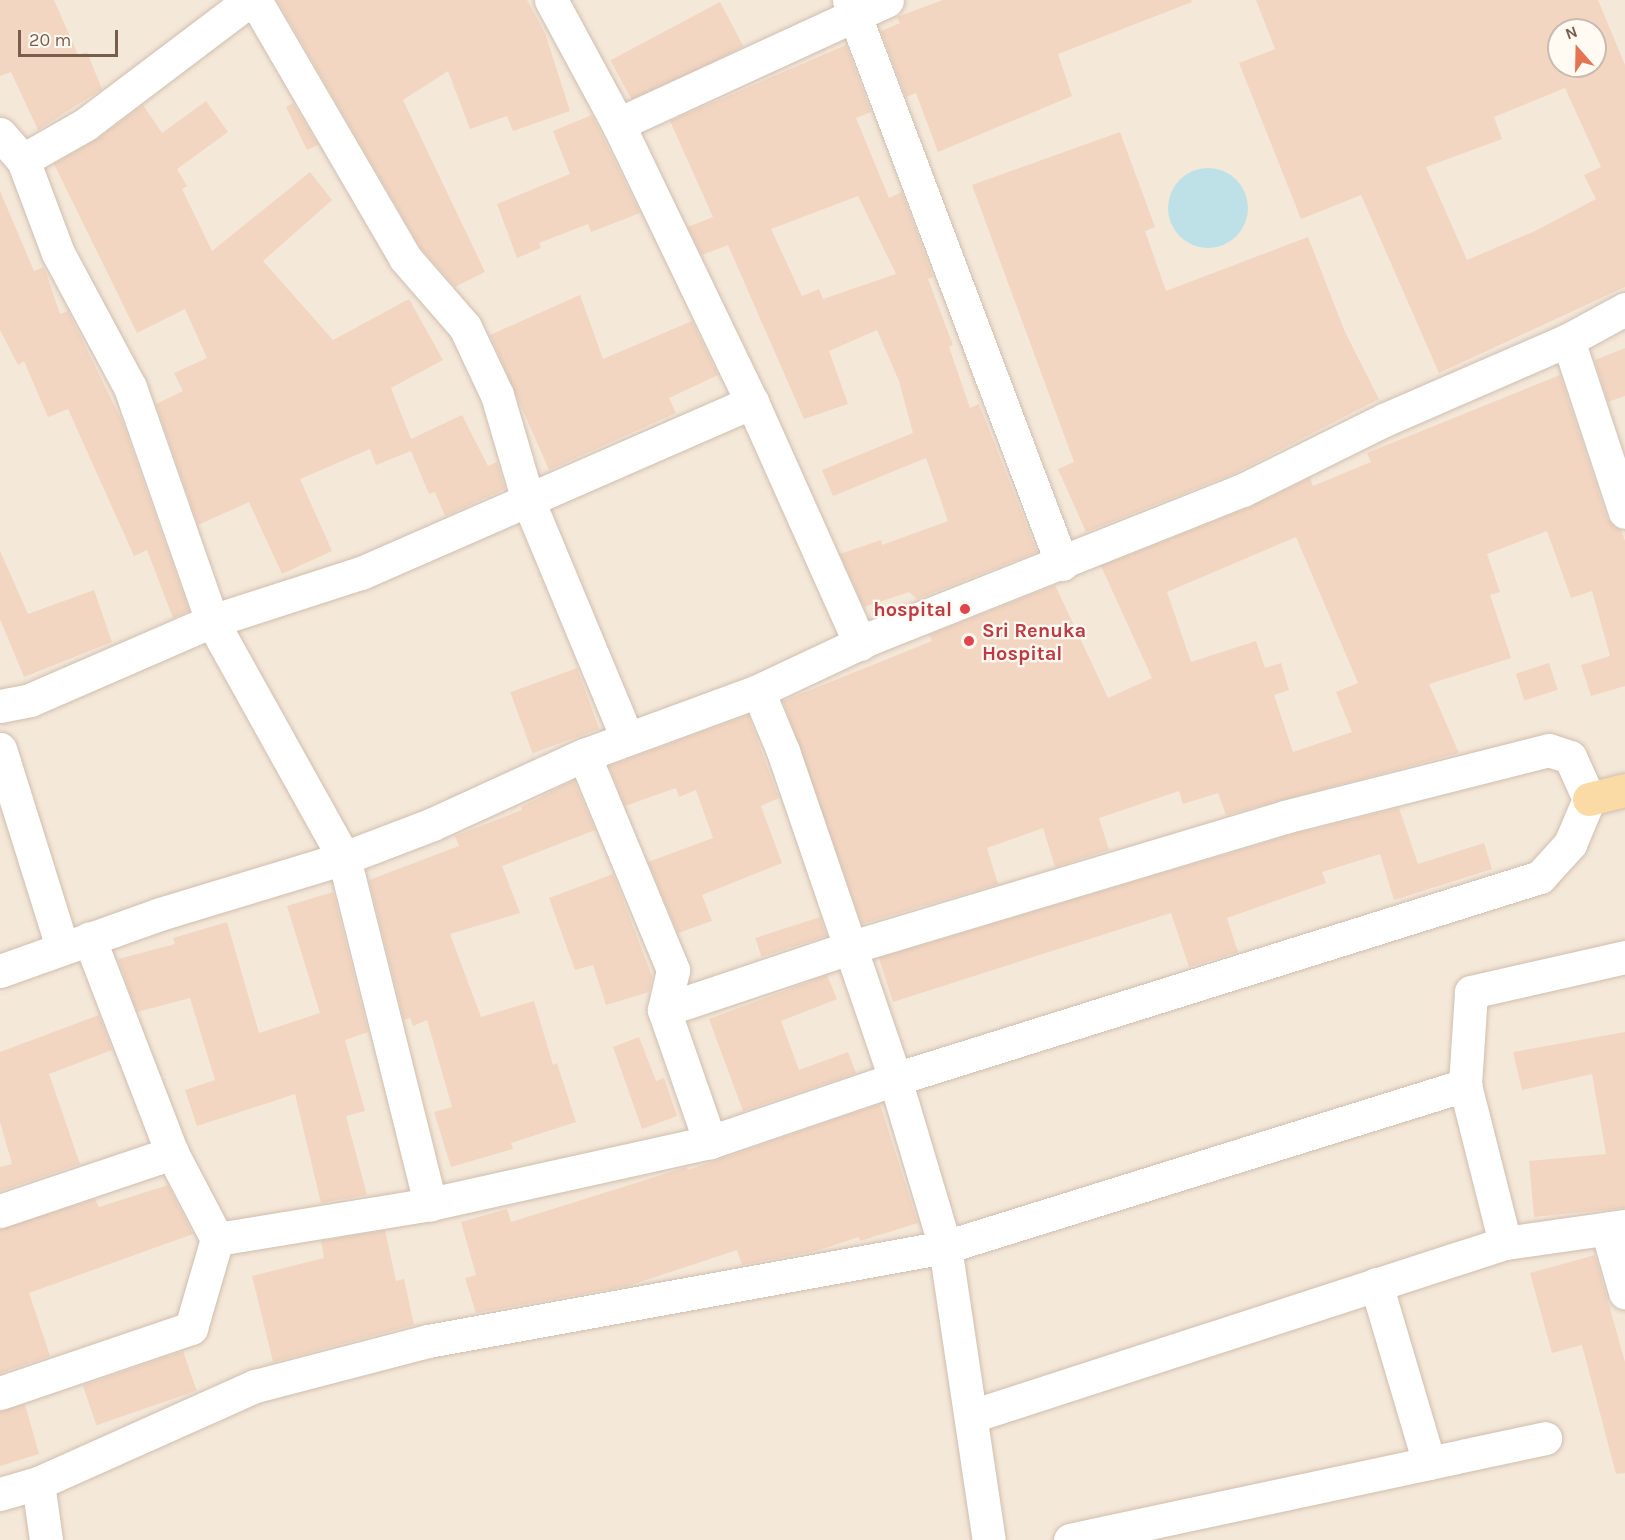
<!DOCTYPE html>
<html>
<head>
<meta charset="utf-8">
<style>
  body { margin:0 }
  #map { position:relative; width:1625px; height:1540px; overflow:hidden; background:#fdf6eb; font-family:Karla,sans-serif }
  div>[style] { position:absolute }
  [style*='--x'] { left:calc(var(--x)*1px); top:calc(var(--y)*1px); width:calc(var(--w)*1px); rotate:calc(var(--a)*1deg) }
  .residential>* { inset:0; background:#f4e8d9 }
  .water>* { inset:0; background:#bee1e7 }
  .round { border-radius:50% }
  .building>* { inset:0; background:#f2d6c2; transform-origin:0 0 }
  .roads { filter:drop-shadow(0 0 2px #d0beaf) drop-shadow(0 0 2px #d0beaf) }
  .minor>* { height:33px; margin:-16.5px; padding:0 16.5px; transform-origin:16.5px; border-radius:16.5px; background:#fff }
  .major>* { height:33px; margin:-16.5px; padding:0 16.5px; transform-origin:16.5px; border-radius:16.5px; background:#fadba5 }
  .dots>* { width:16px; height:16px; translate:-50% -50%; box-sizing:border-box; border:3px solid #fffaf2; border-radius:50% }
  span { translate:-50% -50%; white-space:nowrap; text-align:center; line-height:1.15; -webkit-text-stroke:4.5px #fffaf2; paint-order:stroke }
  .health-label { font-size:20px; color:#be3a42; font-weight:700 }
  .right { translate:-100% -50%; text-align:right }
  .left { translate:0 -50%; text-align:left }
  .north { position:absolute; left:1547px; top:18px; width:60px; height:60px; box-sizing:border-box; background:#fffaf2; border:2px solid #c9bbb0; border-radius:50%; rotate:340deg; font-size:16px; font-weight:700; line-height:24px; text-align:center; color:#795d4d }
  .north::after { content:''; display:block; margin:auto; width:21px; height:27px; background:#e57451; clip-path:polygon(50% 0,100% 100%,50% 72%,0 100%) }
  .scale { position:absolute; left:18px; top:30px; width:100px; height:27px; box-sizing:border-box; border:3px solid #795d4d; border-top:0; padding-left:8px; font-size:18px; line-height:21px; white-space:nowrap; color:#795d4d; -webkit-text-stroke:4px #fffaf2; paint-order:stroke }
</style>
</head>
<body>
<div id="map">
  <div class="residential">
    <div style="clip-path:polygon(evenodd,0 0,1625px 0,1625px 1540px,0 1540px,0 0,1559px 30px,1595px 30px,1595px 66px,1559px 66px,1559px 30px)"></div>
  </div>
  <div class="water">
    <div class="round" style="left:1168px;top:168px;width:80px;height:80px"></div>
  </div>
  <div class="building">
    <div style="clip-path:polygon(0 0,54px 0,78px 55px,87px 52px,102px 89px,38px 130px,11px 72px,0 76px)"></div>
    <div style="clip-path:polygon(277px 0,527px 0,545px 33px,570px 111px,513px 131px,507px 116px,470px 129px,448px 71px,403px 100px,485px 272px,455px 287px,420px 247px)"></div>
    <div style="clip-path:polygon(943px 0,1191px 0,1192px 2px,1058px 54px,1072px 96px,938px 152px,916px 93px,906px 97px,881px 31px,900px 23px,897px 17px)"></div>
    <div style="clip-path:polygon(evenodd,1256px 0,1598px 0,1625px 65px,1625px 287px,1439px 373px,1361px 195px,1301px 219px,1239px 63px,1275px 49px,1256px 0,1559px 30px,1595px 30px,1595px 66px,1559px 66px,1559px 30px,1256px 0,1565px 88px,1601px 167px,1584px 175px,1596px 199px,1535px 231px,1467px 260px,1426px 167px,1502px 139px,1494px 117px,1565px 88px)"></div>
    <div style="left:720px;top:2px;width:50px;height:124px;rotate:62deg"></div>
    <div style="clip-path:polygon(evenodd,846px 45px,871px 112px,856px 118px,889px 198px,902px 192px,933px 277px,928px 279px,953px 345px,949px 347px,970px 408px,979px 404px,1037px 552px,917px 599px,909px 592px,864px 607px,840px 554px,881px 540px,882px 545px,948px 521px,926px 458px,833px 496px,822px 470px,913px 433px,899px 381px,877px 330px,829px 351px,848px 404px,804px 419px,728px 245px,702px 255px,688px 227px,713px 217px,670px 121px,846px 45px,858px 196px,896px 274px,823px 299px,819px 289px,802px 296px,771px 229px,858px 196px)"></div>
    <div style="clip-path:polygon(206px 101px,228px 132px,177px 169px,187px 186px,182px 189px,212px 251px,310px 172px,332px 200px,263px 261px,333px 340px,409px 299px,443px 360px,391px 388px,411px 439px,462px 415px,488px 466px,497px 462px,505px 489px,445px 516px,435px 492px,429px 494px,411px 451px,376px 465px,370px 449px,300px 479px,332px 551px,282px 574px,249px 502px,198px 525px,156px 404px,183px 391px,174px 373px,207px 358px,185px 309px,137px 333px,54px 164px,97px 139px,143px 105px,162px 133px)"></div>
    <div style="clip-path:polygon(293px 103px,318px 145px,307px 150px,286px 107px)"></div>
    <div style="clip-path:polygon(592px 115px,640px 213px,591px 232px,588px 224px,539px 243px,541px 248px,517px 258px,497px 204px,570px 174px,553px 131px)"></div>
    <div style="clip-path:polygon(1120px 132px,1155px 227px,1145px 231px,1166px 291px,1308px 237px,1345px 332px,1379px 399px,1235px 473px,1086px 532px,1058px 469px,1074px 462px,972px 185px)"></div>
    <div style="clip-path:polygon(0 191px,34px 271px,44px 267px,60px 314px,68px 311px,122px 421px,189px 611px,173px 618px,147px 550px,134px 556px,68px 409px,48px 417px,24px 361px,18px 365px,0 330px)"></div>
    <div style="clip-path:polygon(580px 295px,603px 359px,692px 321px,718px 375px,669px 398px,676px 413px,549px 470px,490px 335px)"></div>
    <div style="clip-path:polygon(1625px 348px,1625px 396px,1608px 402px,1595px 360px)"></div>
    <div style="clip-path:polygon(evenodd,1560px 375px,1607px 518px,1621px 530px,1625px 541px,1625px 686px,1591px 696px,1581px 665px,1610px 656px,1592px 591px,1571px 598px,1547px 531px,1487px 554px,1500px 592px,1490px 595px,1511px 658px,1429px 684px,1459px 753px,1226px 815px,1218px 793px,1183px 804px,1179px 791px,1099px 818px,1109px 850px,1055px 867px,1043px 828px,987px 848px,998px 884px,862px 924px,783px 701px,932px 641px,929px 635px,1055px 585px,1108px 698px,1152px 678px,1101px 566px,1250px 507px,1310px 478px,1313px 486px,1371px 462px,1367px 453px,1560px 375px,1296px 537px,1358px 683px,1336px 692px,1352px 732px,1293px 752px,1274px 695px,1289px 690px,1281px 663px,1265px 668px,1256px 641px,1191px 662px,1167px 592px,1296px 537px)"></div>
    <div style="clip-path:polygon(0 551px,28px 614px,94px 590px,112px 642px,24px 677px,0 619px)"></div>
    <div style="left:1549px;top:663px;width:28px;height:35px;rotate:72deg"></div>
    <div style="left:577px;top:668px;width:65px;height:71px;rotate:70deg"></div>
    <div style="clip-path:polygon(748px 715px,779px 798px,761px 806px,782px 863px,702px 895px,712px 921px,678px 933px,648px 862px,713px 838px,696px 790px,679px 797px,676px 788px,625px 806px,609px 766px)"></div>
    <div style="clip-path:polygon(574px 780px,595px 830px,502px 866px,520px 913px,450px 934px,481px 1017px,534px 1001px,553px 1065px,557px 1063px,576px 1122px,511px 1143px,513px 1149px,451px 1167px,434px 1112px,452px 1107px,427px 1020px,413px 1026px,410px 1018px,404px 1020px,369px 880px,459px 846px,455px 836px,522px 810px,521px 807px)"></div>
    <div style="clip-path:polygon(1399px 808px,1418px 864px,1484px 843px,1492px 869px,1394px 900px,1380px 854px,1322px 872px,1326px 883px,1227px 918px,1238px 952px,1189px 967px,1171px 913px,893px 1002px,879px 958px,1290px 835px)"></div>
    <div style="clip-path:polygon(613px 874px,652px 976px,649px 992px,606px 1005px,593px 965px,575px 970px,549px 898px)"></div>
    <div style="clip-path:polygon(333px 892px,368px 1032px,345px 1040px,365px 1111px,346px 1116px,367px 1195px,321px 1203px,295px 1094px,197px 1126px,185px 1090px,215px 1080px,190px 998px,137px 1012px,118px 959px,175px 944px,173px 938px,227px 922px,259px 1033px,320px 1013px,287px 906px)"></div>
    <div style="left:820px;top:917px;width:20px;height:68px;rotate:72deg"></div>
    <div style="clip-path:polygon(827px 975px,837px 999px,781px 1021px,799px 1070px,848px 1052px,856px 1073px,743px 1111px,709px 1019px)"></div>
    <div style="clip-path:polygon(99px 1015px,112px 1050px,49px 1074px,80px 1164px,0 1191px,0 1167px,12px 1164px,0 1122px,0 1052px)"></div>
    <div style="clip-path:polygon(1625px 1032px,1625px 1208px,1534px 1217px,1529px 1161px,1606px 1154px,1592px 1074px,1522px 1090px,1513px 1052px)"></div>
    <div style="clip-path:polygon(639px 1037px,656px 1081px,664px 1078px,677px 1116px,642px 1129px,613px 1047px)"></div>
    <div style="clip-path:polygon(880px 1104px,918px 1223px,860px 1241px,859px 1237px,816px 1251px,742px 1265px,737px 1250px,628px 1286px,476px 1313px,465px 1278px,476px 1275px,461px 1222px,507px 1209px,511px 1222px,687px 1167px,688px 1170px)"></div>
    <div style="clip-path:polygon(168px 1185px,193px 1234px,29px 1293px,50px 1356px,0 1373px,0 1229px,95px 1199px,99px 1207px)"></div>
    <div style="clip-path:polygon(385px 1230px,396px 1281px,404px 1279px,414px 1325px,273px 1362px,252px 1276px,324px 1258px,321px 1241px)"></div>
    <div style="clip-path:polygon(1595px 1255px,1625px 1362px,1625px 1473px,1616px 1474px,1582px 1345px,1552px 1353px,1530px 1273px)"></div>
    <div style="left:183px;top:1351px;width:42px;height:106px;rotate:71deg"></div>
    <div style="clip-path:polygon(25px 1404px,39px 1454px,0 1466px,0 1411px)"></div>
  </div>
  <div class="roads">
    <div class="minor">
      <div style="--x:255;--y:0;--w:298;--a:59.8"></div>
      <div style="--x:405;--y:258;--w:91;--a:49"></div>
      <div style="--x:465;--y:327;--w:75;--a:64.8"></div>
      <div style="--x:497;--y:395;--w:109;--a:73.6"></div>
      <div style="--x:528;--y:500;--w:258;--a:67.4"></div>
      <div style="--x:551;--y:0;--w:141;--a:61.6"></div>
      <div style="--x:618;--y:124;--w:309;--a:64.3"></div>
      <div style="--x:849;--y:0;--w:603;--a:69.31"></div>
      <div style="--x:618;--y:124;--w:296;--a:-24.7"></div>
      <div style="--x:0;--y:134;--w:35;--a:49"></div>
      <div style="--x:23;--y:160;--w:99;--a:69.4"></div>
      <div style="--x:58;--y:253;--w:152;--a:61.8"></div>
      <div style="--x:130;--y:387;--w:248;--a:70.7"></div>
      <div style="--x:212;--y:621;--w:271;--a:60.9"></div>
      <div style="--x:344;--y:858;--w:357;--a:76"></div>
      <div style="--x:23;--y:160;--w:73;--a:-29.7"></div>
      <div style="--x:86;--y:124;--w:206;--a:-37.1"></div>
      <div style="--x:1568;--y:340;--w:181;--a:71.7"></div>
      <div style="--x:758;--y:691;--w:65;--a:67.4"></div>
      <div style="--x:783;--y:751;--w:347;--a:71.1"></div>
      <div style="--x:895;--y:1079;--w:175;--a:73.4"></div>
      <div style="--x:945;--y:1247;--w:296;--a:81.5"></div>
      <div style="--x:0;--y:706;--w:31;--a:-11"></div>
      <div style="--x:30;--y:700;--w:198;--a:-23.5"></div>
      <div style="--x:212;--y:621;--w:157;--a:-17.9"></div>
      <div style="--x:361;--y:573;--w:427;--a:-23.6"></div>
      <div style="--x:752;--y:402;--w:265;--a:65.9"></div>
      <div style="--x:0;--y:749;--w:207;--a:72.6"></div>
      <div style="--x:584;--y:755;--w:233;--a:67.5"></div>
      <div style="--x:673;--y:970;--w:41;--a:102.7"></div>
      <div style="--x:664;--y:1010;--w:140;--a:70.8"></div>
      <div style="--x:0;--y:971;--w:170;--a:-19.6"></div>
      <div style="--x:160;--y:914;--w:192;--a:-16.9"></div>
      <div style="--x:344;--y:858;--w:95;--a:-20.9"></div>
      <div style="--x:433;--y:824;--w:166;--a:-24.6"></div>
      <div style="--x:584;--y:755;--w:185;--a:-20.2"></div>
      <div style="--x:758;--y:691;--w:127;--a:-25.2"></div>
      <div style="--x:873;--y:637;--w:398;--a:-21.7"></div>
      <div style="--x:1243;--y:490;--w:157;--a:-26.4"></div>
      <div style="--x:1384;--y:420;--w:201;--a:-23.5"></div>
      <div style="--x:1568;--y:340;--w:65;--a:-28.5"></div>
      <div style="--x:0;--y:1211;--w:182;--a:-18.6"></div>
      <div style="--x:1607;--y:1229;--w:66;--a:74.1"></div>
      <div style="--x:217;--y:1239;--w:216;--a:-9.3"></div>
      <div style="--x:430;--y:1204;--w:287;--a:-12.5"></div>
      <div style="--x:710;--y:1142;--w:195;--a:-18.8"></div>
      <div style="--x:895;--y:1079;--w:676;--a:-17.39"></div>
      <div style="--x:1540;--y:877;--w:45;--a:-47.7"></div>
      <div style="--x:1570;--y:844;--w:49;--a:-67.1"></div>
      <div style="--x:1589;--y:799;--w:46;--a:-114.3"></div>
      <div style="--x:1570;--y:757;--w:22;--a:-162"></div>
      <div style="--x:1549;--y:750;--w:272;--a:165.8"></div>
      <div style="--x:1285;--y:817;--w:455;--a:163.3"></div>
      <div style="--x:849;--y:948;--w:195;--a:161.5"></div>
      <div style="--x:1505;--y:1243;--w:163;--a:-104.2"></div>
      <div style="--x:1465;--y:1085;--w:93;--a:-86.3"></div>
      <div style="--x:1471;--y:992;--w:158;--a:-12.8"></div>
      <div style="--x:1376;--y:1284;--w:187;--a:73.5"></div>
      <div style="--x:0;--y:1393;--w:202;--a:-18.8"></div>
      <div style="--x:191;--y:1328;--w:93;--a:-73.7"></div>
      <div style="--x:217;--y:1239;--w:97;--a:-117.6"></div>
      <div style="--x:172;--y:1153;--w:230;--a:-111.1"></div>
      <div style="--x:972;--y:1416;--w:560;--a:-17.98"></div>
      <div style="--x:1505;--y:1243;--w:121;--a:-8.1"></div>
      <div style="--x:38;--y:1483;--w:58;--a:82"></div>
      <div style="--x:0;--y:1494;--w:40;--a:-16"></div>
      <div style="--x:38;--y:1483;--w:238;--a:-24.1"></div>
      <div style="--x:255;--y:1386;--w:179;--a:-14.6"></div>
      <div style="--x:428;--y:1341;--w:525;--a:-10.3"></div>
      <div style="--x:945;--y:1247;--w:545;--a:-17.3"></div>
      <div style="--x:1070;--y:1540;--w:486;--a:-12.1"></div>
    </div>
    <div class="major">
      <div style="--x:1589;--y:799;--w:37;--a:-14"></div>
    </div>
  </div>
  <div class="dots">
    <div style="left:965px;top:609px;background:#e0444e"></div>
    <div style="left:969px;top:641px;background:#e0444e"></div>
  </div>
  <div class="health-label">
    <span class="right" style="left:952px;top:609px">hospital</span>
    <span class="left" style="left:982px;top:642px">Sri Renuka<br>Hospital</span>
  </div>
  <div class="north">N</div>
  <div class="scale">20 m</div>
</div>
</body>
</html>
